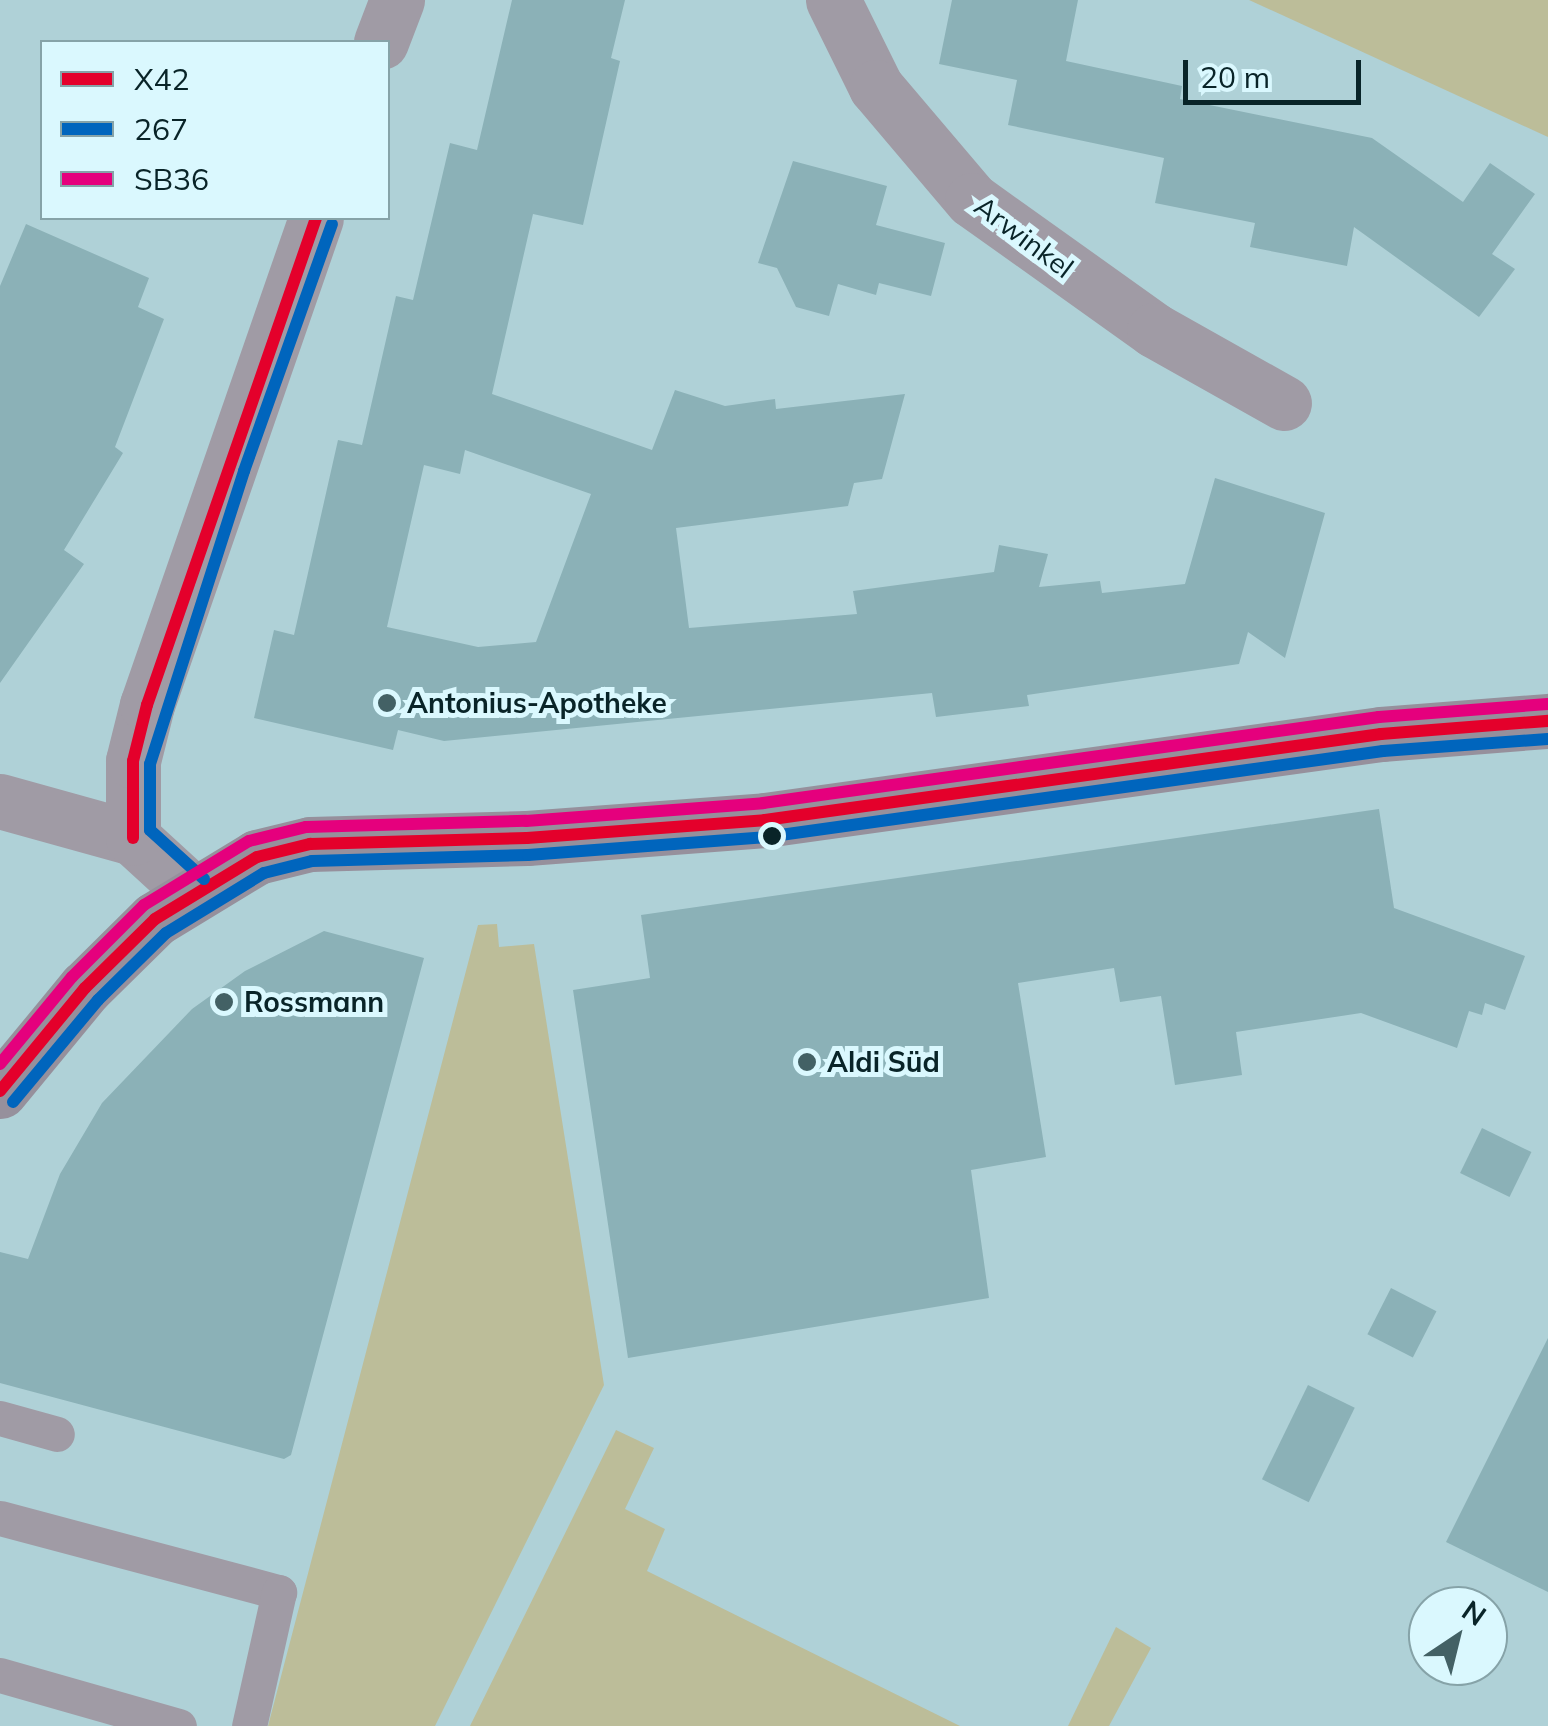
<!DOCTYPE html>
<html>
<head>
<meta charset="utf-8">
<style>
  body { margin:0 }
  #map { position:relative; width:1548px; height:1726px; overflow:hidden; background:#afd1d7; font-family:Mulish,sans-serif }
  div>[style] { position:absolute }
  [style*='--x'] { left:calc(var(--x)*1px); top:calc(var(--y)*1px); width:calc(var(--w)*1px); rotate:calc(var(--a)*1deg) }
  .green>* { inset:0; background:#bcbd99 }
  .building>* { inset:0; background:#8bb1b7; transform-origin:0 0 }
  .lane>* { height:35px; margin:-17.5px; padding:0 17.5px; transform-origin:17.5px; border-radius:17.5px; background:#a09ba5 }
  .street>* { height:55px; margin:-27.5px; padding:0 27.5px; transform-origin:27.5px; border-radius:27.5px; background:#a09ba5 }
  .secondary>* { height:55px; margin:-27.5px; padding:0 27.5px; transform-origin:27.5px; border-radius:27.5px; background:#96909c }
  .bus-1>* { height:12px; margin:-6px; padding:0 6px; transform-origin:6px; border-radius:6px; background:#e4002b }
  .bus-2>* { height:12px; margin:-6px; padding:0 6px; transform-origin:6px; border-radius:6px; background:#0065bd }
  .bus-3>* { height:12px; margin:-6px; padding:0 6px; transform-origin:6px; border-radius:6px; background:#e5007d }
  .dots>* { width:28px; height:28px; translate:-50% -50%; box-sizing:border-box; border:5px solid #daf8fe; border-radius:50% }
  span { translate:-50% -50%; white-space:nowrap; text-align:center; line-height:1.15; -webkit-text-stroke:10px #daf8fe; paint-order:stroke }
  .street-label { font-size:28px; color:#092428 }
  .poi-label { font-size:28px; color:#092428; font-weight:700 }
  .left { translate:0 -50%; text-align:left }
  .legend { position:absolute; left:40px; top:40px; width:350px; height:180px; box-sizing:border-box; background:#daf8fe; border:2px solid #86a3a8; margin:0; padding:12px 18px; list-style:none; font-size:30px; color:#092428 }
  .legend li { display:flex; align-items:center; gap:20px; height:50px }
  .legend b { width:50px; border:2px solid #86a3a8 }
  .north { position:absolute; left:1408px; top:1586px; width:100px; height:100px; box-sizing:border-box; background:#daf8fe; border:2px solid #86a3a8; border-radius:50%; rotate:35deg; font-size:28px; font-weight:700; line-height:40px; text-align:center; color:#092428 }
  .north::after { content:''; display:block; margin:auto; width:35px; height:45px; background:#436165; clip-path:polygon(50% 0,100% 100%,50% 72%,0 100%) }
  .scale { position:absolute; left:1183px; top:60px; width:178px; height:45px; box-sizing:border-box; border:5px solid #092428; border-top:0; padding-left:12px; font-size:30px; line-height:35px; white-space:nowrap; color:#092428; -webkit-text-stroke:8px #daf8fe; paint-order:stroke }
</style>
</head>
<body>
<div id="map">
  <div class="green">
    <div style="clip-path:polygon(1249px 0,1548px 0,1548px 137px)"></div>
    <div style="clip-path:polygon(497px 924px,499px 947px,534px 944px,604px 1385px,435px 1726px,268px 1726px,478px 925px)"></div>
    <div style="clip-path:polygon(616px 1430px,654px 1448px,625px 1509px,665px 1529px,647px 1571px,960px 1726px,470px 1726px)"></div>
    <div style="clip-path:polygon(1116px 1627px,1151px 1648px,1109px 1726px,1068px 1726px)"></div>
  </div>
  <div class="building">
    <div style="clip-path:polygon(evenodd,512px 0,625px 0,611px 58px,620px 61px,583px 225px,533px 214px,492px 394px,652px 450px,675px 390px,725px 406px,775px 399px,776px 409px,905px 394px,882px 479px,854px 483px,848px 506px,676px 528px,689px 628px,857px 614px,853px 591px,994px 572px,999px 545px,1048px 554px,1039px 587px,1100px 581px,1102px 593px,1185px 584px,1215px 478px,1325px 513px,1285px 658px,1248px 632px,1239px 664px,1027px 695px,1029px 706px,936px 717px,932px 693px,444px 741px,398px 730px,393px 750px,254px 718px,274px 630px,294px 635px,338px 440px,362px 445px,396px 296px,413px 300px,450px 143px,477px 150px,512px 0,465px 450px,591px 494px,536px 642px,478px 647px,387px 627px,424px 465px,460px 474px,465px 450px)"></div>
    <div style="clip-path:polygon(952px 0,1078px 0,1066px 61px,1182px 86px,1180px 99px,1372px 138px,1463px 202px,1490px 163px,1535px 194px,1492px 254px,1515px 269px,1479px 317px,1354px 227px,1347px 266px,1250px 247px,1255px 223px,1155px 203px,1164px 158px,1008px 125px,1017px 80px,939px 64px)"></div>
    <div style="clip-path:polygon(793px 161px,887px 186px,876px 225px,945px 243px,931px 296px,879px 283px,876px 295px,838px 284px,829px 316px,796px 307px,777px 268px,758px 263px)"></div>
    <div style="clip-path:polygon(26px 224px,149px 278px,138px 307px,164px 319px,115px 447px,123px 453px,64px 550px,84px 564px,0 683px,0 286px)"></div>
    <div style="clip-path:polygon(1379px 809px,1394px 908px,1525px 956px,1505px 1010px,1485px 1003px,1482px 1015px,1469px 1011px,1457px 1048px,1361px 1013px,1236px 1032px,1242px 1075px,1175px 1085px,1161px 996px,1120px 1002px,1114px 968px,1018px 983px,1046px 1157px,971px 1170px,989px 1298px,628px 1358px,573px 990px,650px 978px,641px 915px)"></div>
    <div style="clip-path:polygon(324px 931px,424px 958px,291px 1455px,284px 1459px,0 1383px,0 1252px,28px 1259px,60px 1174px,102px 1103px,192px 1009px,245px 971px)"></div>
    <div style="left:1482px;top:1128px;width:55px;height:50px;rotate:26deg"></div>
    <div style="left:1391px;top:1288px;width:51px;height:52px;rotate:27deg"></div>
    <div style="clip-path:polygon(1548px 1338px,1548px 1592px,1446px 1542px)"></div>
    <div style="left:1308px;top:1385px;width:52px;height:105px;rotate:26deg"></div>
  </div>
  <div class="lane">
    <div style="--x:0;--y:1418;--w:59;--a:15.7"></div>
    <div style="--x:0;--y:1518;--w:289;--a:14.9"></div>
    <div style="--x:279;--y:1592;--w:137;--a:102.6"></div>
    <div style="--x:0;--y:1675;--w:186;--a:15.9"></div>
  </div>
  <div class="street">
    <div style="--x:833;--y:0;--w:97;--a:63.7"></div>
    <div style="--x:876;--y:87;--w:148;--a:49.7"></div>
    <div style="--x:972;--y:200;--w:224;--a:35.5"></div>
    <div style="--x:1154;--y:330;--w:149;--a:29.3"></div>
    <div style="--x:381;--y:42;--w:45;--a:-69.1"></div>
    <div style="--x:0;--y:801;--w:138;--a:15.5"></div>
    <div style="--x:133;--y:838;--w:80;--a:42.5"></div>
    <div style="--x:133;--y:838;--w:77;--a:-90"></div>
    <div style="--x:133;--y:761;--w:58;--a:-76"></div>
    <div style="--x:147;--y:705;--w:515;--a:-70.86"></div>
  </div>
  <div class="secondary">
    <div style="--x:0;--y:1091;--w:134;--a:-50.5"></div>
    <div style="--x:85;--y:988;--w:98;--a:-44.6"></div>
    <div style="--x:155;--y:919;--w:119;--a:-31.3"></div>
    <div style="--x:257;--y:857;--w:55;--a:-13.8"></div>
    <div style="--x:310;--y:844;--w:217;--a:-1.6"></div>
    <div style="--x:527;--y:838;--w:239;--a:-4.3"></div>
    <div style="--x:765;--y:820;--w:622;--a:-7.95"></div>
    <div style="--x:1381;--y:734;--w:168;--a:-4.5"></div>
  </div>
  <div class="bus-1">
    <div style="--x:133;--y:838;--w:77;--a:-90"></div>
    <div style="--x:133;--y:761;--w:58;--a:-76"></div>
    <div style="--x:147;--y:705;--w:515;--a:-70.86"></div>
    <div style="--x:0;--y:1091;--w:134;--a:-50.5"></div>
    <div style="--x:85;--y:988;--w:98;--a:-44.6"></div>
    <div style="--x:155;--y:919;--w:119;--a:-31.3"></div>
    <div style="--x:257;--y:857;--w:55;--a:-13.8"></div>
    <div style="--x:310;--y:844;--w:217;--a:-1.6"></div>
    <div style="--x:527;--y:838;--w:239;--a:-4.3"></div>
    <div style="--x:765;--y:820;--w:622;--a:-7.95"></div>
    <div style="--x:1381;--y:734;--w:168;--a:-4.5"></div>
  </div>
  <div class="bus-2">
    <div style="--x:204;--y:879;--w:73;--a:-137.8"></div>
    <div style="--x:150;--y:830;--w:66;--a:-90"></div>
    <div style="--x:150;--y:764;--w:308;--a:-72.2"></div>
    <div style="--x:244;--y:471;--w:262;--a:-70.4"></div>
    <div style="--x:13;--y:1102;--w:133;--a:-50.2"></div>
    <div style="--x:98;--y:1000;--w:95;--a:-44.6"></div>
    <div style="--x:166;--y:933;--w:115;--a:-31.5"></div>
    <div style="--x:264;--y:873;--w:49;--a:-14"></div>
    <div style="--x:312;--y:861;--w:216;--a:-1.6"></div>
    <div style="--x:528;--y:855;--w:239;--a:-4.3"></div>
    <div style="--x:766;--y:837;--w:623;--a:-7.93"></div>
    <div style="--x:1383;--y:751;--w:165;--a:-4.2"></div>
  </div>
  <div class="bus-3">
    <div style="--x:0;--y:1064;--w:113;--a:-50.4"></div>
    <div style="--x:72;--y:977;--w:102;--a:-45"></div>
    <div style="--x:144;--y:905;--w:123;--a:-31.4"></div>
    <div style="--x:249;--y:841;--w:59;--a:-13.8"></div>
    <div style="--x:306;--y:827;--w:220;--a:-1.6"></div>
    <div style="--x:526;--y:821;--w:238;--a:-4.3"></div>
    <div style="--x:763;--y:803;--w:622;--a:-7.95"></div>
    <div style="--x:1379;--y:717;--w:169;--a:-4.4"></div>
  </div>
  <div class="dots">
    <div style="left:387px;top:703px;background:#436165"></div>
    <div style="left:772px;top:836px;background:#092428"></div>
    <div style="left:224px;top:1002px;background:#436165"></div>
    <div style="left:807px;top:1062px;background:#436165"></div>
  </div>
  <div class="street-label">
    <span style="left:1024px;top:237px;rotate:37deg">Arwinkel</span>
  </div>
  <div class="poi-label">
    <span class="left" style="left:407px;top:703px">Antonius-Apotheke</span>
    <span class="left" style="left:244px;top:1002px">Rossmann</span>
    <span class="left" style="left:827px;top:1062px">Aldi Süd</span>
  </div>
  <ul class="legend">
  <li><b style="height:12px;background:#e4002b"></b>X42</li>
  <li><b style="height:12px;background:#0065bd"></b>267</li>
  <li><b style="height:12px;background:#e5007d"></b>SB36</li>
  </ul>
  <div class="north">N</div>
  <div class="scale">20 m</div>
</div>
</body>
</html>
